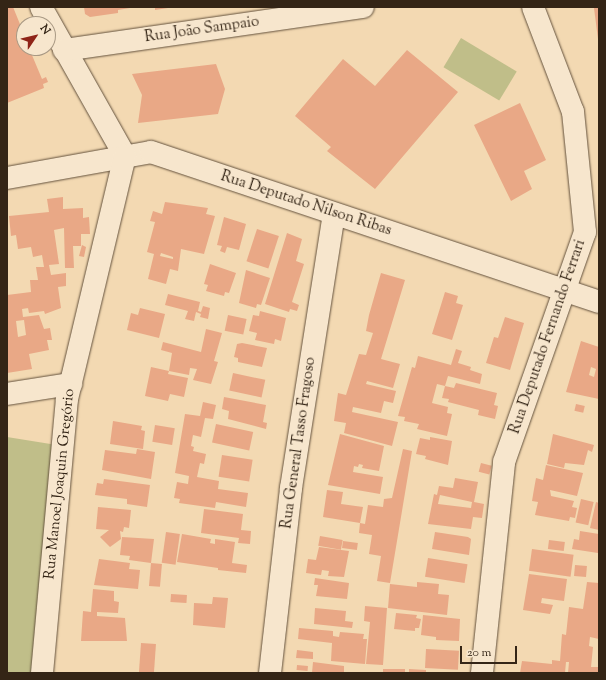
<!DOCTYPE html>
<html>
<head>
<meta charset="utf-8">
<style>
  body { margin:0 }
  #map { position:relative; width:606px; height:680px; overflow:hidden; background:#f3d9b2; font-family:"Sorts Mill Goudy",serif }
  div>[style] { position:absolute }
  [style*='--x'] { left:calc(var(--x)*1px); top:calc(var(--y)*1px); width:calc(var(--w)*1px); rotate:calc(var(--a)*1deg) }
  .green>* { inset:0; background:#c0be89; transform-origin:0 0 }
  .building>* { inset:0; background:#e9a886; transform-origin:0 0 }
  .roads { filter:drop-shadow(0 0 1px #64523d) drop-shadow(0 0 1px #64523d) }
  .minor>* { height:22px; margin:-11px; padding:0 11px; transform-origin:11px; border-radius:11px; background:#f7e6cd }
  span { translate:-50% -50%; white-space:nowrap; text-align:center; line-height:1.15; -webkit-text-stroke:3px #f7e6cd; paint-order:stroke }
  .street-label { font-size:15px; color:#342516 }
  .frame { position:absolute; inset:0; border:8px solid #342516; pointer-events:none }
  .north { position:absolute; left:16px; top:16px; width:40px; height:40px; box-sizing:border-box; background:#f7e6cd; border:1px solid #a99984; border-radius:50%; rotate:55deg; font-size:11px; font-weight:700; line-height:16px; text-align:center; color:#342516 }
  .north::after { content:''; display:block; margin:auto; width:14px; height:18px; background:#8f2418; clip-path:polygon(50% 0,100% 100%,50% 72%,0 100%) }
  .scale { position:absolute; left:460px; top:646px; width:57px; height:18px; box-sizing:border-box; border:2px solid #342516; border-top:0; padding-left:5px; font-size:12px; line-height:14px; white-space:nowrap; color:#342516; -webkit-text-stroke:3px #f7e6cd; paint-order:stroke }
</style>
</head>
<body>
<div id="map">
  <div class="green">
    <div style="left:461px;top:38px;width:65px;height:34px;rotate:31deg"></div>
    <div style="clip-path:polygon(7px 437px,63px 446px,37px 673px,7px 673px)"></div>
  </div>
  <div class="building">
    <div style="clip-path:polygon(7px 7px,13px 7px,24px 34px,24px 48px,29px 48px,42px 79px,46px 77px,48px 82px,43px 84px,44px 88px,7px 103px)"></div>
    <div style="clip-path:polygon(84px 7px,130px 7px,130px 8px,118px 10px,118px 13px,90px 17px,85px 14px)"></div>
    <div style="clip-path:polygon(155px 7px,168px 7px,168px 8px,155px 10px)"></div>
    <div style="clip-path:polygon(598px 7px,599px 39px,598px 39px,594px 8px)"></div>
    <div style="clip-path:polygon(407px 50px,458px 92px,375px 189px,327px 151px,331px 147px,295px 116px,343px 59px,375px 86px)"></div>
    <div style="clip-path:polygon(216px 64px,225px 89px,218px 114px,138px 123px,142px 95px,132px 74px)"></div>
    <div style="clip-path:polygon(520px 103px,546px 160px,524px 171px,532px 189px,511px 201px,474px 125px)"></div>
    <div style="clip-path:polygon(evenodd,63px 197px,63px 209px,83px 208px,83px 218px,89px 217px,90px 234px,81px 234px,81px 246px,73px 246px,74px 268px,65px 268px,64px 228px,54px 230px,59px 264px,49px 265px,51px 275px,66px 273px,66px 286px,58px 287px,61px 308px,45px 314px,44px 311px,29px 313px,28px 308px,22px 309px,23px 317px,39px 315px,44px 329px,50px 328px,52px 340px,47px 340px,49px 350px,29px 354px,32px 369px,7px 373px,7px 295px,31px 292px,30px 280px,38px 280px,36px 267px,44px 267px,42px 255px,33px 257px,31px 247px,18px 249px,16px 235px,11px 236px,9px 216px,49px 212px,47px 199px,63px 197px,24px 320px,26px 335px,18px 337px,16px 321px,24px 320px)"></div>
    <div style="clip-path:polygon(evenodd,165px 202px,208px 208px,206px 214px,215px 216px,204px 254px,181px 249px,178px 271px,170px 269px,166px 284px,148px 279px,154px 254px,147px 252px,155px 222px,150px 221px,153px 211px,162px 214px,165px 202px,161px 253px,173px 257px,173px 259px,160px 256px,161px 253px)"></div>
    <div style="clip-path:polygon(224px 217px,246px 224px,239px 250px,227px 247px,225px 253px,220px 251px,222px 246px,217px 245px)"></div>
    <div style="left:257px;top:229px;width:23px;height:34px;rotate:18deg"></div>
    <div style="clip-path:polygon(287px 233px,302px 239px,296px 261px,304px 264px,292px 302px,299px 305px,297px 311px,290px 309px,289px 312px,265px 304px)"></div>
    <div style="clip-path:polygon(82px 245px,86px 247px,84px 257px,79px 256px)"></div>
    <div style="clip-path:polygon(210px 264px,236px 273px,229px 293px,225px 292px,224px 296px,206px 291px,208px 285px,204px 284px)"></div>
    <div style="clip-path:polygon(246px 270px,270px 278px,261px 305px,257px 304px,256px 308px,239px 303px)"></div>
    <div style="clip-path:polygon(381px 273px,405px 280px,381px 359px,400px 364px,393px 388px,367px 381px,366px 384px,396px 391px,393px 403px,384px 401px,381px 413px,353px 407px,352px 412px,398px 422px,392px 446px,344px 433px,346px 423px,334px 421px,338px 393px,346px 395px,359px 354px,366px 355px,373px 333px,366px 331px,369px 315px)"></div>
    <div style="clip-path:polygon(445px 292px,458px 296px,456px 303px,463px 305px,452px 340px,432px 334px)"></div>
    <div style="clip-path:polygon(168px 294px,200px 302px,198px 311px,201px 312px,203px 306px,210px 308px,208px 319px,200px 317px,201px 314px,196px 312px,194px 321px,185px 319px,188px 311px,165px 305px)"></div>
    <div style="clip-path:polygon(140px 308px,165px 314px,159px 338px,127px 330px,131px 313px,138px 315px)"></div>
    <div style="clip-path:polygon(260px 311px,286px 318px,281px 341px,275px 339px,274px 344px,255px 340px,257px 333px,249px 331px,253px 315px,259px 316px)"></div>
    <div style="left:228px;top:315px;width:19px;height:16px;rotate:12deg"></div>
    <div style="clip-path:polygon(505px 317px,524px 323px,510px 370px,486px 363px,494px 337px,498px 338px)"></div>
    <div style="clip-path:polygon(206px 329px,222px 333px,214px 361px,218px 362px,211px 384px,193px 380px,197px 369px,190px 368px,189px 375px,169px 371px,172px 353px,161px 350px,163px 342px,201px 352px)"></div>
    <div style="clip-path:polygon(evenodd,581px 341px,599px 347px,599px 399px,566px 392px,581px 341px,591px 367px,596px 369px,594px 377px,589px 375px,591px 367px)"></div>
    <div style="clip-path:polygon(242px 343px,267px 348px,262px 367px,238px 362px,238px 358px,234px 357px,237px 344px)"></div>
    <div style="clip-path:polygon(456px 349px,462px 351px,458px 363px,471px 367px,470px 370px,482px 374px,480px 384px,448px 376px,445px 386px,437px 384px,432px 403px,448px 407px,447px 413px,452px 414px,447px 436px,417px 429px,419px 424px,404px 421px,405px 417px,398px 416px,412px 367px,415px 368px,418px 356px,451px 365px)"></div>
    <div style="clip-path:polygon(151px 367px,169px 371px,168px 374px,188px 378px,184px 397px,170px 394px,168px 401px,145px 396px)"></div>
    <div style="left:233px;top:373px;width:33px;height:18px;rotate:12deg"></div>
    <div style="clip-path:polygon(456px 383px,497px 393px,494px 405px,498px 406px,495px 419px,478px 415px,479px 410px,448px 402px,449px 399px,442px 398px,445px 386px,454px 388px)"></div>
    <div style="clip-path:polygon(224px 397px,266px 405px,263px 422px,267px 423px,266px 429px,228px 419px,229px 411px,222px 409px)"></div>
    <div style="clip-path:polygon(203px 402px,216px 405px,213px 419px,205px 418px,201px 437px,193px 435px,191px 446px,194px 447px,193px 451px,206px 454px,204px 464px,200px 463px,197px 477px,219px 481px,218px 489px,248px 493px,246px 507px,216px 502px,215px 508px,179px 503px,180px 499px,174px 498px,177px 482px,188px 484px,189px 476px,175px 473px,185px 414px,200px 416px)"></div>
    <div style="left:576px;top:404px;width:9px;height:7px;rotate:13deg"></div>
    <div style="clip-path:polygon(113px 421px,142px 426px,141px 430px,145px 431px,143px 449px,110px 444px)"></div>
    <div style="left:216px;top:424px;width:38px;height:19px;rotate:12deg"></div>
    <div style="left:155px;top:425px;width:20px;height:17px;rotate:9deg"></div>
    <div style="clip-path:polygon(340px 434px,384px 446px,379px 471px,362px 468px,363px 465px,359px 464px,358px 467px,354px 466px,353px 472px,383px 477px,380px 494px,328px 485px)"></div>
    <div style="clip-path:polygon(553px 434px,594px 445px,592px 452px,588px 450px,584px 465px,565px 463px,564px 468px,547px 464px)"></div>
    <div style="clip-path:polygon(430px 437px,452px 441px,448px 465px,425px 459px,426px 456px,416px 454px,420px 438px,430px 440px)"></div>
    <div style="clip-path:polygon(137px 449px,155px 452px,151px 479px,102px 470px,105px 450px,136px 454px)"></div>
    <div style="clip-path:polygon(403px 449px,412px 451px,390px 583px,377px 581px,381px 556px,369px 554px,372px 535px,359px 533px,360px 523px,323px 517px,327px 490px,343px 492px,341px 504px,363px 507px,360px 523px,365px 524px,368px 505px,383px 507px,384px 499px,392px 498px)"></div>
    <div style="left:222px;top:455px;width:31px;height:22px;rotate:9deg"></div>
    <div style="left:481px;top:463px;width:11px;height:9px;rotate:15deg"></div>
    <div style="clip-path:polygon(546px 465px,583px 473px,577px 496px,550px 490px,551px 496px,574px 501px,572px 507px,577px 508px,575px 518px,570px 517px,569px 521px,535px 515px,538px 502px,532px 501px,534px 489px,536px 478px,543px 480px)"></div>
    <div style="clip-path:polygon(evenodd,455px 478px,478px 482px,474px 502px,484px 504px,482px 518px,473px 517px,471px 529px,428px 524px,434px 494px,437px 495px,439px 486px,453px 488px,455px 478px,440px 495px,472px 502px,471px 508px,438px 504px,440px 495px)"></div>
    <div style="clip-path:polygon(104px 479px,150px 485px,147px 507px,127px 504px,127px 499px,95px 495px,97px 483px,103px 484px)"></div>
    <div style="left:581px;top:499px;width:13px;height:24px;rotate:13deg"></div>
    <div style="clip-path:polygon(596px 502px,599px 503px,599px 530px,590px 528px)"></div>
    <div style="clip-path:polygon(98px 507px,131px 510px,129px 528px,124px 527px,123px 532px,120px 531px,121px 539px,110px 547px,100px 537px,109px 530px,96px 529px)"></div>
    <div style="clip-path:polygon(204px 509px,243px 514px,241px 530px,251px 531px,250px 544px,238px 543px,239px 538px,201px 533px)"></div>
    <div style="clip-path:polygon(580px 531px,599px 534px,598px 553px,572px 549px,574px 539px,579px 540px)"></div>
    <div style="left:166px;top:532px;width:14px;height:31px;rotate:8deg"></div>
    <div style="clip-path:polygon(435px 532px,468px 537px,471px 539px,469px 555px,432px 549px)"></div>
    <div style="clip-path:polygon(182px 534px,211px 539px,210px 543px,215px 544px,215px 539px,235px 542px,232px 563px,247px 565px,246px 573px,218px 570px,218px 568px,177px 562px)"></div>
    <div style="left:320px;top:536px;width:23px;height:10px;rotate:10deg"></div>
    <div style="clip-path:polygon(122px 537px,154px 539px,151px 563px,129px 560px,130px 556px,120px 555px)"></div>
    <div style="left:549px;top:540px;width:16px;height:9px;rotate:7deg"></div>
    <div style="left:343px;top:541px;width:15px;height:7px;rotate:8deg"></div>
    <div style="clip-path:polygon(319px 547px,349px 551px,344px 577px,328px 576px,329px 571px,322px 570px,321px 575px,306px 573px,308px 559px,316px 560px)"></div>
    <div style="left:532px;top:549px;width:42px;height:22px;rotate:8deg"></div>
    <div style="left:428px;top:558px;width:40px;height:19px;rotate:9deg"></div>
    <div style="clip-path:polygon(99px 559px,130px 563px,129px 569px,140px 570px,138px 589px,94px 585px)"></div>
    <div style="left:151px;top:563px;width:11px;height:23px;rotate:5deg"></div>
    <div style="left:575px;top:565px;width:12px;height:11px;rotate:5deg"></div>
    <div style="clip-path:polygon(529px 574px,567px 579px,564px 601px,542px 598px,541px 603px,553px 605px,550px 614px,523px 610px)"></div>
    <div style="clip-path:polygon(315px 578px,349px 583px,347px 599px,316px 596px,318px 585px,314px 585px)"></div>
    <div style="clip-path:polygon(417px 582px,439px 584px,438px 594px,449px 595px,447px 615px,388px 608px,390px 584px,417px 587px)"></div>
    <div style="clip-path:polygon(587px 582px,599px 583px,599px 639px,590px 637px,589px 646px,593px 647px,591px 667px,599px 667px,599px 673px,568px 673px,569px 662px,566px 662px,565px 673px,520px 673px,522px 661px,552px 664px,552px 660px,560px 661px,562px 634px,566px 635px,569px 607px,583px 609px)"></div>
    <div style="clip-path:polygon(93px 589px,114px 591px,114px 601px,119px 602px,118px 613px,97px 612px,97px 616px,125px 618px,127px 641px,81px 641px,83px 611px,91px 612px)"></div>
    <div style="left:171px;top:594px;width:16px;height:8px;rotate:4deg"></div>
    <div style="clip-path:polygon(213px 597px,228px 598px,225px 628px,193px 625px,194px 603px,212px 604px)"></div>
    <div style="clip-path:polygon(365px 606px,387px 608px,383px 665px,366px 664px,370px 622px,364px 621px)"></div>
    <div style="clip-path:polygon(315px 608px,346px 611px,345px 621px,353px 622px,352px 628px,314px 624px)"></div>
    <div style="clip-path:polygon(396px 613px,417px 615px,416px 618px,421px 619px,419px 628px,415px 628px,415px 631px,394px 629px)"></div>
    <div style="clip-path:polygon(423px 615px,460px 619px,459px 641px,436px 640px,436px 637px,421px 635px)"></div>
    <div style="clip-path:polygon(299px 628px,333px 631px,333px 636px,339px 637px,340px 632px,364px 634px,363px 639px,367px 639px,365px 664px,331px 661px,332px 643px,298px 639px)"></div>
    <div style="left:141px;top:643px;width:15px;height:29px;rotate:4deg"></div>
    <div style="left:426px;top:649px;width:33px;height:19px;rotate:3deg"></div>
    <div style="clip-path:polygon(297px 650px,313px 652px,313px 659px,296px 658px)"></div>
    <div style="clip-path:polygon(313px 662px,344px 666px,344px 673px,312px 673px)"></div>
    <div style="left:297px;top:665px;width:11px;height:5px;rotate:5deg"></div>
    <div style="left:383px;top:669px;width:22px;height:4px"></div>
    <div style="clip-path:polygon(409px 669px,426px 670px,426px 673px,409px 673px)"></div>
  </div>
  <div class="roads">
    <div class="minor">
      <div style="--x:41;--y:7;--w:171;--a:60.6"></div>
      <div style="--x:64;--y:50;--w:302;--a:-8.2"></div>
      <div style="--x:7;--y:178;--w:146;--a:-10.2"></div>
      <div style="--x:151;--y:152;--w:472;--a:18.5"></div>
      <div style="--x:7;--y:394;--w:65;--a:-8.9"></div>
      <div style="--x:42;--y:673;--w:275;--a:-84.8"></div>
      <div style="--x:67;--y:399;--w:250;--a:-76.6"></div>
      <div style="--x:270;--y:673;--w:186;--a:-83.5"></div>
      <div style="--x:291;--y:488;--w:277;--a:-81.1"></div>
      <div style="--x:482;--y:673;--w:212;--a:-84"></div>
      <div style="--x:504;--y:462;--w:244;--a:-70.6"></div>
      <div style="--x:585;--y:232;--w:121;--a:-95.7"></div>
      <div style="--x:573;--y:112;--w:112;--a:-110.9"></div>
    </div>
  </div>
  <div class="street-label">
    <span style="left:202px;top:30px;rotate:-8deg">Rua João Sampaio</span>
    <span style="left:306px;top:204px;rotate:18deg">Rua Deputado Nilson Ribas</span>
    <span style="left:548px;top:337px;rotate:-71deg">Rua Deputado Fernando Ferrari</span>
    <span style="left:299px;top:443px;rotate:-82deg">Rua General Tasso Fragoso</span>
    <span style="left:60px;top:484px;rotate:-84deg">Rua Manoel Joaquin Gregório</span>
  </div>
  <div class="frame"></div>
  <div class="north">N</div>
  <div class="scale">20 m</div>
</div>
</body>
</html>
